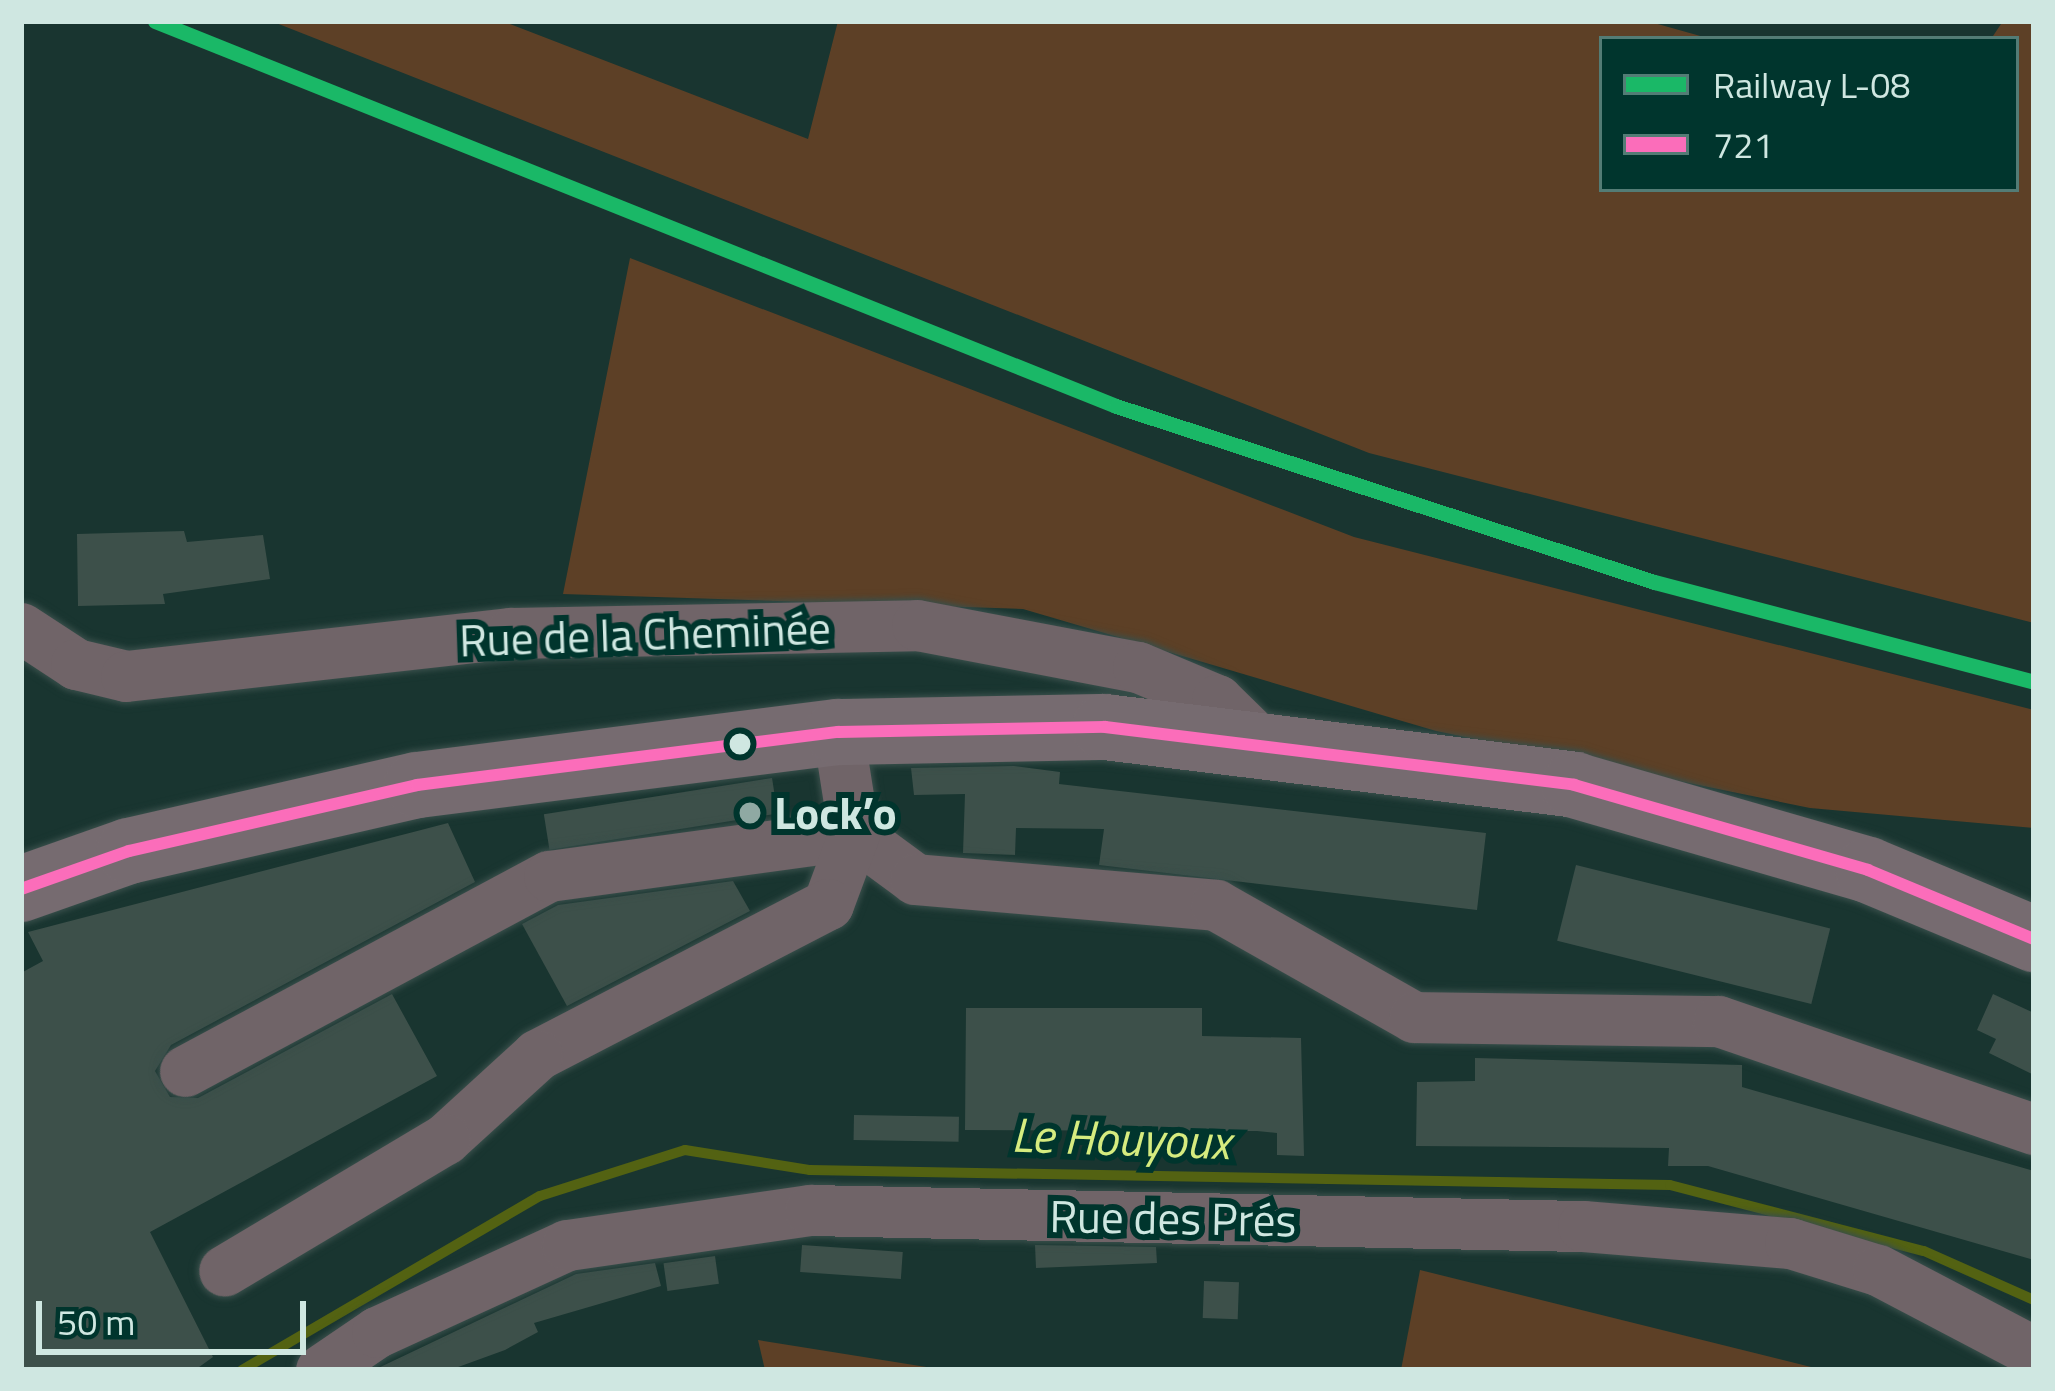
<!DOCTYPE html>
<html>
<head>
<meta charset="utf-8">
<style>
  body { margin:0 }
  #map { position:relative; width:2055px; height:1391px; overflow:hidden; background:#193530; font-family:"Titillium Web",sans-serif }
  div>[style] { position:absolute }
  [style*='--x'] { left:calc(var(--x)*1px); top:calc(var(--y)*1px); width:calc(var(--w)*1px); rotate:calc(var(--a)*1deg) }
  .green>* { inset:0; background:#5d4026 }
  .stream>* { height:10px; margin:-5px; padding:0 5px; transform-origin:5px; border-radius:5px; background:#536212 }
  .building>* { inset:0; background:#3d504a; transform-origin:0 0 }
  .roads { filter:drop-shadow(0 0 3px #394f4b) drop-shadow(0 0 3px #394f4b) }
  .minor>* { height:51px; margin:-25.5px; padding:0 25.5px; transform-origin:25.5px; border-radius:25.5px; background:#706468 }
  .major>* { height:66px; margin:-33px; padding:0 33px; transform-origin:33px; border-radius:33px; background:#766b70 }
  .bus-1>* { height:12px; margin:-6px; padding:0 6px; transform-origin:6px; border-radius:6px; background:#fb6dba }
  .rail-1>* { height:15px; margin:-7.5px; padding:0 7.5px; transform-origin:7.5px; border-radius:7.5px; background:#1ab867 }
  .dots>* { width:33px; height:33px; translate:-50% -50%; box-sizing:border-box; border:6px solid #00352d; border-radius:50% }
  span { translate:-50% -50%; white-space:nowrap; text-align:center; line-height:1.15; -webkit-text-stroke:12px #00352d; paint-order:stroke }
  .street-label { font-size:45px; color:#cfe7e1 }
  .poi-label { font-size:45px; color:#cfe7e1; font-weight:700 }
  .left { translate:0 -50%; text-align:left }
  .water-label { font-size:48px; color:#d6ec7f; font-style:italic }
  .frame { position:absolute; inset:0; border:24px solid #cfe7e1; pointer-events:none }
  .legend { position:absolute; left:1599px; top:36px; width:420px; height:156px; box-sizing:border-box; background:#00352d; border:3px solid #537c75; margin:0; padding:15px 21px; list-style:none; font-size:36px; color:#cfe7e1 }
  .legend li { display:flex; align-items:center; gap:24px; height:60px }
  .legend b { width:60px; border:3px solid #537c75 }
  .scale { position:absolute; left:36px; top:1301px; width:270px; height:54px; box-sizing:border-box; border:6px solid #cfe7e1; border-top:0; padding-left:15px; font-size:36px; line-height:42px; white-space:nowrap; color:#cfe7e1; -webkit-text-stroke:9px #00352d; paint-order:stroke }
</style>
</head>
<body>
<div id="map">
  <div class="green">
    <div style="clip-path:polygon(271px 21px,502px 21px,808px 139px,838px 21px,1647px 21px,1711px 39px,1602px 39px,1602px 189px,2016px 189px,2016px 39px,1991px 39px,2003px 21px,2034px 21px,2034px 623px,1369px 453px)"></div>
    <div style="clip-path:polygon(630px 258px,1354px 537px,2034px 710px,2034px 828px,1810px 808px,1436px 731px,1023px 609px,563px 594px)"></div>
    <div style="clip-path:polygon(1420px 1270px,1823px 1370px,1401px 1370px)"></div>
    <div style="clip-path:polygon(758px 1340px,945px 1370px,765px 1370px)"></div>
  </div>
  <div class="stream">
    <div style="--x:242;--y:1370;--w:345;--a:-30.3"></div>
    <div style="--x:540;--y:1196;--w:152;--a:-17.6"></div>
    <div style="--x:685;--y:1150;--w:127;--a:9.1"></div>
    <div style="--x:810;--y:1170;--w:860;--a:1"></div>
    <div style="--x:1670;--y:1185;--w:262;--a:14.6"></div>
    <div style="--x:1924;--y:1251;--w:120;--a:24"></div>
  </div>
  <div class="building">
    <div style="clip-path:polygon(184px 531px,187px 542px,263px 535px,270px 579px,163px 594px,165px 604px,78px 606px,77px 534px)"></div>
    <div style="clip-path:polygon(1014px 766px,1060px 772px,1059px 784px,1486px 833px,1477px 910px,1099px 865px,1104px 829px,1016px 828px,1015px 855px,963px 853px,965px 794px,914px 795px,911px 768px)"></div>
    <div style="left:772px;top:778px;width:36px;height:231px;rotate:81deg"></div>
    <div style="clip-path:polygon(448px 823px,475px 882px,171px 1045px,155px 1071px,170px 1097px,198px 1098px,392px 994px,437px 1076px,150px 1232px,213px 1357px,195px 1370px,21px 1370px,21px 973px,43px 961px,28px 932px)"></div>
    <div style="left:1576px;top:865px;width:262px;height:78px;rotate:14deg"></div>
    <div style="clip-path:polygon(733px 881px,750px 911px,567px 1006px,522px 924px,558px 905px)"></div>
    <div style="clip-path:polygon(1993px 994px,2034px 1013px,2034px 1075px,1989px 1053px,1996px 1039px,1977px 1030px)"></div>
    <div style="clip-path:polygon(966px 1008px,1202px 1008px,1202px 1036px,1301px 1038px,1304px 1156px,1277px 1155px,1277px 1133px,1257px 1131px,965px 1130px)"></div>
    <div style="clip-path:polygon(1475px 1058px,1742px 1065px,1742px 1087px,2034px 1171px,2034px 1260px,1708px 1166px,1668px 1166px,1669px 1148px,1416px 1146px,1417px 1082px,1475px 1081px)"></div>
    <div style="left:854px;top:1115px;width:105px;height:25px;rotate:1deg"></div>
    <div style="left:802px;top:1245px;width:101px;height:27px;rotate:4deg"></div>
    <div style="clip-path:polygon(1035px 1245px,1156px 1247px,1157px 1263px,1036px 1268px)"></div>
    <div style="left:715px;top:1256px;width:28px;height:52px;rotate:82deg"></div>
    <div style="clip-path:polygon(655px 1263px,661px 1286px,534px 1323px,538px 1332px,505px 1350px,450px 1370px,374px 1370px,576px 1274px)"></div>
    <div style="left:1204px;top:1281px;width:35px;height:37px;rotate:2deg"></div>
  </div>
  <div class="roads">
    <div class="minor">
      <div style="--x:21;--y:628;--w:66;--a:33.2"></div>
      <div style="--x:76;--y:664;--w:51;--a:13.5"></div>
      <div style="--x:126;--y:676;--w:387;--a:-6.4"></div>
      <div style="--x:511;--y:633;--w:406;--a:-1.1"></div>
      <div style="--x:917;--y:625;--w:225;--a:10.8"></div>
      <div style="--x:1138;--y:667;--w:86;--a:22.7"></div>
      <div style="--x:1217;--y:700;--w:54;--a:44.3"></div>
      <div style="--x:838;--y:732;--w:103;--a:81.1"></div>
      <div style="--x:854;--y:834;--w:76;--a:36.4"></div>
      <div style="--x:915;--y:879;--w:302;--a:4.9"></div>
      <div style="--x:1216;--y:905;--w:227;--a:29.5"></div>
      <div style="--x:1414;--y:1017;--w:304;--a:0.8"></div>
      <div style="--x:1718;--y:1021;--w:334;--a:18.9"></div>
      <div style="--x:185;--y:1071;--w:413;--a:-28.2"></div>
      <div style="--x:549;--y:876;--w:308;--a:-7.8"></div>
      <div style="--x:854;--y:834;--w:75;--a:110.4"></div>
      <div style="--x:828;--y:904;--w:328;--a:152.6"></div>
      <div style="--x:537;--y:1055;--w:125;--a:137.6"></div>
      <div style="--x:445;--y:1139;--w:257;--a:149.2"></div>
      <div style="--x:321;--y:1370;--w:68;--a:-34.2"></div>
      <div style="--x:377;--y:1332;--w:209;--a:-24.6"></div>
      <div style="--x:567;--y:1245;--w:246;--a:-8.2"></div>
      <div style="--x:810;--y:1210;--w:773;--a:1.19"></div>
      <div style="--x:1583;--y:1226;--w:208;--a:4.7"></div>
      <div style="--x:1790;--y:1243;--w:92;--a:17.1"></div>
      <div style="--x:1878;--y:1270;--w:176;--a:27.7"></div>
    </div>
    <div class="major">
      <div style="--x:21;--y:889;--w:114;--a:-19.4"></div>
      <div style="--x:129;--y:851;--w:295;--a:-12.9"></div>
      <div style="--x:417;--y:785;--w:424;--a:-7.2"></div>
      <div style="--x:838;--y:732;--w:267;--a:-1.1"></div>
      <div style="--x:1105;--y:727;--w:473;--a:7"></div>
      <div style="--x:1574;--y:785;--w:306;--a:16.1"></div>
      <div style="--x:1868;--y:870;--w:180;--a:22.6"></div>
    </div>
  </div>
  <div class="bus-1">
    <div style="--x:21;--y:889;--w:114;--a:-19.4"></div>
    <div style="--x:129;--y:851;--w:295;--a:-12.9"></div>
    <div style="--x:417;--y:785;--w:424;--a:-7.2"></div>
    <div style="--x:838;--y:732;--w:267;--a:-1.1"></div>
    <div style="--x:1105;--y:727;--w:473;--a:7"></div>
    <div style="--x:1574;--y:785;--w:306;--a:16.1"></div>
    <div style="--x:1868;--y:870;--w:180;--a:22.6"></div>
  </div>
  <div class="rail-1">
    <div style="--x:155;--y:21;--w:1035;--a:21.83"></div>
    <div style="--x:1116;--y:406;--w:566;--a:18.11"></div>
    <div style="--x:1654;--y:582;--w:393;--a:14.7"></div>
  </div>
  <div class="dots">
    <div style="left:740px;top:744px;background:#cfe7e1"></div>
    <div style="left:750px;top:813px;background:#8fa9a3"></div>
  </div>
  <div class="street-label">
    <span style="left:645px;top:634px;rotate:-2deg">Rue de la Cheminée</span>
    <span style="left:1173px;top:1218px;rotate:1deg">Rue des Prés</span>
  </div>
  <div class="poi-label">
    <span class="left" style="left:774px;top:813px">Lock’o</span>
  </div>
  <div class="water-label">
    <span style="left:1121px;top:1138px;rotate:2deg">Le Houyoux</span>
  </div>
  <div class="frame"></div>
  <ul class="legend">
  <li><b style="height:15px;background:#1ab867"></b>Railway L-08</li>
  <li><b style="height:15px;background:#fb6dba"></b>721</li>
  </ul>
  <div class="scale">50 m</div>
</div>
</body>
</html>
